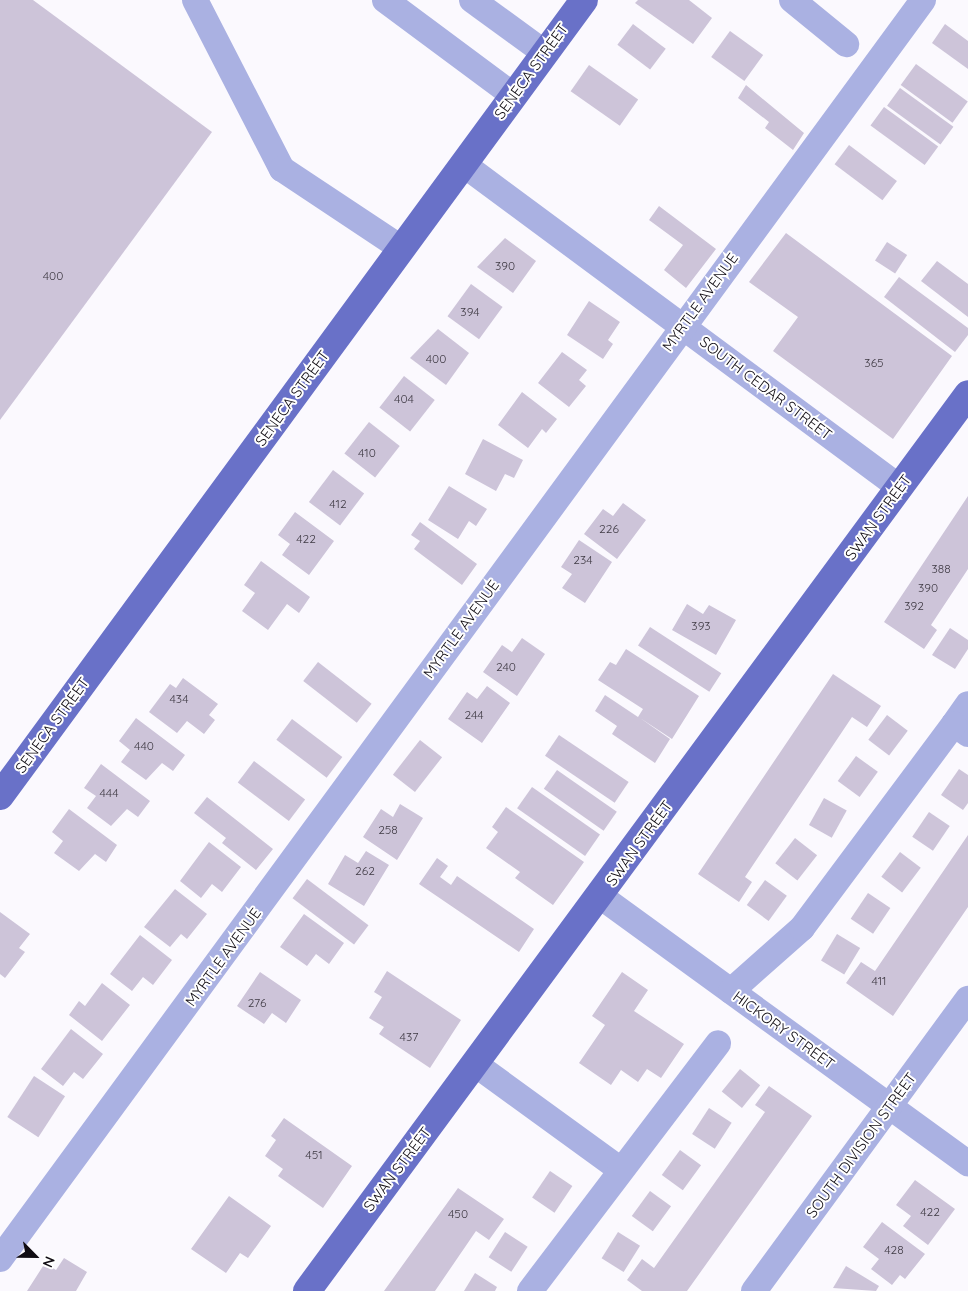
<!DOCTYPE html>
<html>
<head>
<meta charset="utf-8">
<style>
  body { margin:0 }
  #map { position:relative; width:968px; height:1291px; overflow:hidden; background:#fbf9fe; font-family:Quicksand,sans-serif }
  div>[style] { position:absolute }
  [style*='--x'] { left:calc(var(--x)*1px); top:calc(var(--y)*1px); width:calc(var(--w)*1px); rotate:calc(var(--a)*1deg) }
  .building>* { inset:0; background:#cdc4d9; transform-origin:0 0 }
  .minor>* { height:26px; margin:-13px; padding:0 13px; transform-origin:13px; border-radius:13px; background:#aab1e2 }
  .major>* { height:28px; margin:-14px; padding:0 14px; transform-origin:14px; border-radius:14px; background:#6971c8 }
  span { translate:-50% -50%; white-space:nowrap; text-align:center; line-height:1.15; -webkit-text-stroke:4px #fff; paint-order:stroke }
  .number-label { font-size:12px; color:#3f3a44 }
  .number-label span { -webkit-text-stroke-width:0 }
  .street-label { font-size:15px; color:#100c13 }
  .north { position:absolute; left:10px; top:1231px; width:50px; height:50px; -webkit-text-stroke:4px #fff; paint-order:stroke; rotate:113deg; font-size:14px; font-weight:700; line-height:20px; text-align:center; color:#100c13 }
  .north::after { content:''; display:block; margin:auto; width:18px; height:22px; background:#100c13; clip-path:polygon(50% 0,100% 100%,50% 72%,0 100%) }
</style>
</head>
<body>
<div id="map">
  <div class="building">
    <div style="clip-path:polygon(0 0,33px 0,212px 132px,0 420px)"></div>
    <div style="clip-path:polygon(638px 0,689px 0,712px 18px,693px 44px,635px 3px)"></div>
    <div style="left:633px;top:24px;width:41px;height:26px;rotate:37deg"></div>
    <div style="clip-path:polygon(945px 24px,968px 41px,968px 69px,932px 43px)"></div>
    <div style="left:730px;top:31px;width:41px;height:32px;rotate:36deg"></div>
    <div style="left:916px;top:64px;width:64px;height:26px;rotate:36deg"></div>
    <div style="left:589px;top:65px;width:60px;height:32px;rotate:35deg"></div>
    <div style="clip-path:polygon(746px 85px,804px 133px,793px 150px,765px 128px,769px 122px,738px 98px)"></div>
    <div style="left:900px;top:88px;width:66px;height:22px;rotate:36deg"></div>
    <div style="left:884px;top:107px;width:67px;height:23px;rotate:36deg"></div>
    <div style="left:849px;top:145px;width:60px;height:24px;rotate:37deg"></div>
    <div style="clip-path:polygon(659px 206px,716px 249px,686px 288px,664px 270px,683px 245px,649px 220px)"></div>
    <div style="clip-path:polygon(786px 233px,952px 356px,893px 439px,773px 351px,798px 317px,749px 282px)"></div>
    <div style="clip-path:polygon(505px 238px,536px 261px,513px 293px,477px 267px)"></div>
    <div style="left:887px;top:242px;width:24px;height:22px;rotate:33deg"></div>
    <div style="clip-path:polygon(937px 261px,968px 284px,968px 317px,921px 281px)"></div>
    <div style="clip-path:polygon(899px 277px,968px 328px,968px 335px,955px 352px,884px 297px)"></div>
    <div style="left:471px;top:284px;width:39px;height:40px;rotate:36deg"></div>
    <div style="clip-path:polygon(589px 301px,620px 322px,608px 340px,613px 344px,603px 359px,567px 335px)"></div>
    <div style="clip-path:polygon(438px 329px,469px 353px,446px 385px,410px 358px)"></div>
    <div style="clip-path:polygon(562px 352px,587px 370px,579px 380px,586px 386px,569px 407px,538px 383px)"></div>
    <div style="left:404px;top:376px;width:39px;height:40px;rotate:38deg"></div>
    <div style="clip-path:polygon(522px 392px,557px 419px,546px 433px,542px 429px,528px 448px,498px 425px)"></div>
    <div style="left:369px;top:422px;width:39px;height:40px;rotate:38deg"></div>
    <div style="clip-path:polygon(483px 439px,523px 460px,514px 478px,505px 474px,496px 491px,465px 474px)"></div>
    <div style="left:333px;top:470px;width:39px;height:40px;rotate:37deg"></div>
    <div style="clip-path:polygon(449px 486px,487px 509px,476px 526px,469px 521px,458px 539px,428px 520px)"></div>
    <div style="clip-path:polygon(968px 496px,968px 569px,931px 625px,937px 630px,924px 649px,884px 622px)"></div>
    <div style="clip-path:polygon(623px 503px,646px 520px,617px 559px,584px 534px,603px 509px,613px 516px)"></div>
    <div style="clip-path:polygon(295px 512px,334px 541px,309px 575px,282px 555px,290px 544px,278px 535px)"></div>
    <div style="clip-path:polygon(420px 522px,477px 564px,462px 585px,414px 549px,420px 541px,411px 535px)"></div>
    <div style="clip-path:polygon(579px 540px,612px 562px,585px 603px,562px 588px,572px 574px,561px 567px)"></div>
    <div style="clip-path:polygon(261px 561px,310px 597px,299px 613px,287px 604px,268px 630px,242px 611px,255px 593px,244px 585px)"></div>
    <div style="clip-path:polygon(687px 604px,703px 614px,709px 605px,736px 620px,716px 655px,672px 630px)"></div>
    <div style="left:650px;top:627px;width:85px;height:22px;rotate:33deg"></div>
    <div style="clip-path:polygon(950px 628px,968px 640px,968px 649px,955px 669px,932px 655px)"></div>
    <div style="clip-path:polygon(522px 638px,545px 654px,517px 696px,483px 672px,502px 645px,512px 652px)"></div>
    <div style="clip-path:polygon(626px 649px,699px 696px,672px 739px,640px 718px,670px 739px,655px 763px,612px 734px,617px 726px,595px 711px,605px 695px,638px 717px,643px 709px,598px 680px,610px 662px,616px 665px)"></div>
    <div style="left:318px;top:662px;width:68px;height:24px;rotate:38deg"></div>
    <div style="clip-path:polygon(833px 674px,881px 706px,867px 727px,852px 717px,745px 877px,752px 882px,739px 902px,698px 874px)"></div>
    <div style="clip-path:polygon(183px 678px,218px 704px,209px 715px,215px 720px,204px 734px,187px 721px,177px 733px,149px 712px,170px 684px,176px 688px)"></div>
    <div style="clip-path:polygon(487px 686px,510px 703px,482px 743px,448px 719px,467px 692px,477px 699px)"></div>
    <div style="left:887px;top:715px;width:26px;height:31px;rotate:37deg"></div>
    <div style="clip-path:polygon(136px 718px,185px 755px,173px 771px,162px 763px,146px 780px,121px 762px,130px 750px,119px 741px)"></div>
    <div style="left:292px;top:719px;width:63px;height:26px;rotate:37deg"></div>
    <div style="left:559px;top:735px;width:84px;height:25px;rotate:34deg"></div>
    <div style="left:420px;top:740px;width:28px;height:44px;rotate:38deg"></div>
    <div style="left:856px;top:756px;width:27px;height:31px;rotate:36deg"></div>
    <div style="left:254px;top:761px;width:64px;height:27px;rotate:37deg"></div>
    <div style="clip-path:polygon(101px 764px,150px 801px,138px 817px,127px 809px,111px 826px,87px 808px,96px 796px,84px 788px)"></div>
    <div style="clip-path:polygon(959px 769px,968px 775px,968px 803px,963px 810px,941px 795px)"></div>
    <div style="left:557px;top:770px;width:73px;height:23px;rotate:35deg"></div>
    <div style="left:532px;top:787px;width:83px;height:26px;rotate:35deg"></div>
    <div style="clip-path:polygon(207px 797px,273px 849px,256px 870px,222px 843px,226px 838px,194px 813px)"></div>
    <div style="left:824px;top:798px;width:26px;height:31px;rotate:29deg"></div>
    <div style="clip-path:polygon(400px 804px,423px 818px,397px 860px,363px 837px,381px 809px,393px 817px)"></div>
    <div style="clip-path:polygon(506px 807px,584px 862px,553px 905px,515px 878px,520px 872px,486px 848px,498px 832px,492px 827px)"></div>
    <div style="clip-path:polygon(69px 809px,117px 845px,106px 862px,95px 854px,79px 871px,54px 853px,63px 841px,52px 832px)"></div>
    <div style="left:929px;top:812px;width:25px;height:30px;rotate:34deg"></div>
    <div style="clip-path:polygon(968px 835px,968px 907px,893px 1016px,846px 983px,861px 962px,875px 971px)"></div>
    <div style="left:795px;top:838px;width:28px;height:32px;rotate:38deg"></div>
    <div style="clip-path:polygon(209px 842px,241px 867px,222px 892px,212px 884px,201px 898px,180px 881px)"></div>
    <div style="clip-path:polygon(366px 851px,389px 865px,364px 906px,328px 884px,345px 855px,358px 863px)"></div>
    <div style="left:900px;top:852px;width:26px;height:31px;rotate:37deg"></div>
    <div style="clip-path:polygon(437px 858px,448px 866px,440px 877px,451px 885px,457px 876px,534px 929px,519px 952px,419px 884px)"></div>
    <div style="left:307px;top:879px;width:77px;height:24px;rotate:37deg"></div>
    <div style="left:765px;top:880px;width:27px;height:31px;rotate:36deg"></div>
    <div style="clip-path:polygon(175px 889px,207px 914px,187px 939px,181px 934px,170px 947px,144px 927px)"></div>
    <div style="left:868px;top:893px;width:27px;height:31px;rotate:34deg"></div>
    <div style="clip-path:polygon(0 912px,30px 934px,19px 948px,25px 952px,5px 978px,0 974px)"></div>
    <div style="clip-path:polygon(304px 914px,344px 943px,329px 964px,316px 954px,307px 966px,280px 947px)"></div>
    <div style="left:837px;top:934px;width:27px;height:31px;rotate:31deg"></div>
    <div style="clip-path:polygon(140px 935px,172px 960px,153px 985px,143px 977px,132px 991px,110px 974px)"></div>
    <div style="clip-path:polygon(387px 971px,461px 1020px,430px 1068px,379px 1034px,384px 1027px,369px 1018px,382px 997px,374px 992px)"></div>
    <div style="clip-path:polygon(260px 972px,301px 1000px,286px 1023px,272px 1013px,264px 1024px,237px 1006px)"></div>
    <div style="clip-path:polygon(622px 972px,648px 990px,634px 1011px,684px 1044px,661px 1078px,647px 1069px,638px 1082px,621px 1070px,611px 1085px,579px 1063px,605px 1025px,592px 1016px)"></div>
    <div style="clip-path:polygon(102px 983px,130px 1005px,102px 1041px,69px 1015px,79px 1001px,85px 1006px)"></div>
    <div style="clip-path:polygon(71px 1029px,103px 1054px,83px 1079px,74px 1072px,63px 1086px,41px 1069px)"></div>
    <div style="left:740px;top:1069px;width:26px;height:29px;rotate:39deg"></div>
    <div style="left:34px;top:1076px;width:37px;height:49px;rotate:33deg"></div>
    <div style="clip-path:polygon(769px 1086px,812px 1116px,687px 1291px,642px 1291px,627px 1280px,642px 1259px,654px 1268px,765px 1112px,755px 1105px)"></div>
    <div style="left:709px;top:1108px;width:27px;height:31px;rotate:33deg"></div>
    <div style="clip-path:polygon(284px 1118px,352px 1166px,323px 1208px,278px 1176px,283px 1169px,265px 1156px,276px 1140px,271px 1136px)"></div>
    <div style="left:680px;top:1150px;width:26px;height:31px;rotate:36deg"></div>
    <div style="left:550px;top:1171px;width:27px;height:32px;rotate:34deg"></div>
    <div style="clip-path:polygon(915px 1180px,955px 1209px,928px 1245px,903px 1226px,911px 1216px,896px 1205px)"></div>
    <div style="clip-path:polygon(458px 1188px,504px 1219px,489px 1240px,476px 1231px,435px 1291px,384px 1291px)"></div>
    <div style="left:650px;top:1191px;width:26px;height:31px;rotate:36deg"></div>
    <div style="clip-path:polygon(229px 1196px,271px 1226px,248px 1258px,240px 1253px,226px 1273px,191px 1249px)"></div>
    <div style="clip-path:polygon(882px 1222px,925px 1254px,905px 1279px,900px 1275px,892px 1285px,871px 1269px,879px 1259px,863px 1247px)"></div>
    <div style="left:505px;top:1232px;width:27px;height:30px;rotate:33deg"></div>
    <div style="left:618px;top:1232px;width:26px;height:31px;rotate:32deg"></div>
    <div style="clip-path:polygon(64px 1258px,87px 1272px,76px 1291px,27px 1291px,45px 1263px,56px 1270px)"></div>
    <div style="clip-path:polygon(846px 1266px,879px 1286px,876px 1291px,833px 1288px)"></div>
    <div style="clip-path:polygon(475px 1273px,497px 1287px,495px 1291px,464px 1291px)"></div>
  </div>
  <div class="minor">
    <div style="--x:195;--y:0;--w:190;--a:62.8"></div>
    <div style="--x:282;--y:169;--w:143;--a:33.6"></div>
    <div style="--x:385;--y:0;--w:159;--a:36.6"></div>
    <div style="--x:472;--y:0;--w:90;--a:36"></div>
    <div style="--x:792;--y:0;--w:70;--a:39.2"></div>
    <div style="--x:463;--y:164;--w:543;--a:36.53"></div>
    <div style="--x:968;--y:734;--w:17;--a:-144"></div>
    <div style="--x:954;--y:724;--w:24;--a:-55"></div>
    <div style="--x:600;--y:896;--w:455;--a:36"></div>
    <div style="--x:731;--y:991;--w:95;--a:-41.6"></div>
    <div style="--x:802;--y:928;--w:254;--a:-53.3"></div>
    <div style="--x:475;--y:1064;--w:180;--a:36"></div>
    <div style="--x:0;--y:1259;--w:1561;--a:-53.75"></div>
    <div style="--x:530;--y:1291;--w:311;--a:-52.8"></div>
    <div style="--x:754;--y:1291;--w:362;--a:-53.8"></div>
  </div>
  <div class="major">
    <div style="--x:0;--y:796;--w:987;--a:-53.73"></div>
    <div style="--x:307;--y:1291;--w:1114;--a:-53.61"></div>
  </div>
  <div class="number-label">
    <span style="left:505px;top:266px">390</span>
    <span style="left:53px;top:276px">400</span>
    <span style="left:470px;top:312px">394</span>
    <span style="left:436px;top:359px">400</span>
    <span style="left:874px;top:363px">365</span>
    <span style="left:404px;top:399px">404</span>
    <span style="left:367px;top:453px">410</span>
    <span style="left:338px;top:504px">412</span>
    <span style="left:609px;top:529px">226</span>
    <span style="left:306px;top:539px">422</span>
    <span style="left:583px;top:560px">234</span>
    <span style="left:941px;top:569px">388</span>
    <span style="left:928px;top:588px">390</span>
    <span style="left:914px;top:606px">392</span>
    <span style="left:701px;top:626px">393</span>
    <span style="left:506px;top:667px">240</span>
    <span style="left:179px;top:699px">434</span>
    <span style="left:474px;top:715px">244</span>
    <span style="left:144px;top:746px">440</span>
    <span style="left:109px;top:793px">444</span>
    <span style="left:388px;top:830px">258</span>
    <span style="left:365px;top:871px">262</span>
    <span style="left:879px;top:981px">411</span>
    <span style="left:257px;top:1003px">276</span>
    <span style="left:409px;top:1037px">437</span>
    <span style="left:314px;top:1155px">451</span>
    <span style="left:930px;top:1212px">422</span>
    <span style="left:458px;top:1214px">450</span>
    <span style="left:894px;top:1250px">428</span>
  </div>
  <div class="street-label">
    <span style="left:531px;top:71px;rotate:-54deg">SENECA STREET</span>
    <span style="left:700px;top:302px;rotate:-54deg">MYRTLE AVENUE</span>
    <span style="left:766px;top:388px;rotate:37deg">SOUTH CEDAR STREET</span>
    <span style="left:292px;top:398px;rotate:-54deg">SENECA STREET</span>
    <span style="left:878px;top:517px;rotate:-54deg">SWAN STREET</span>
    <span style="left:461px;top:629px;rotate:-54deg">MYRTLE AVENUE</span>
    <span style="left:52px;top:725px;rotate:-54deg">SENECA STREET</span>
    <span style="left:639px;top:843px;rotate:-54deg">SWAN STREET</span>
    <span style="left:223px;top:957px;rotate:-54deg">MYRTLE AVENUE</span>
    <span style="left:784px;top:1030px;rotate:36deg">HICKORY STREET</span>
    <span style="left:861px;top:1145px;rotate:-54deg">SOUTH DIVISION STREET</span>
    <span style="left:397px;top:1169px;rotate:-53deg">SWAN STREET</span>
  </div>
  <div class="north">N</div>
</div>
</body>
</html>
